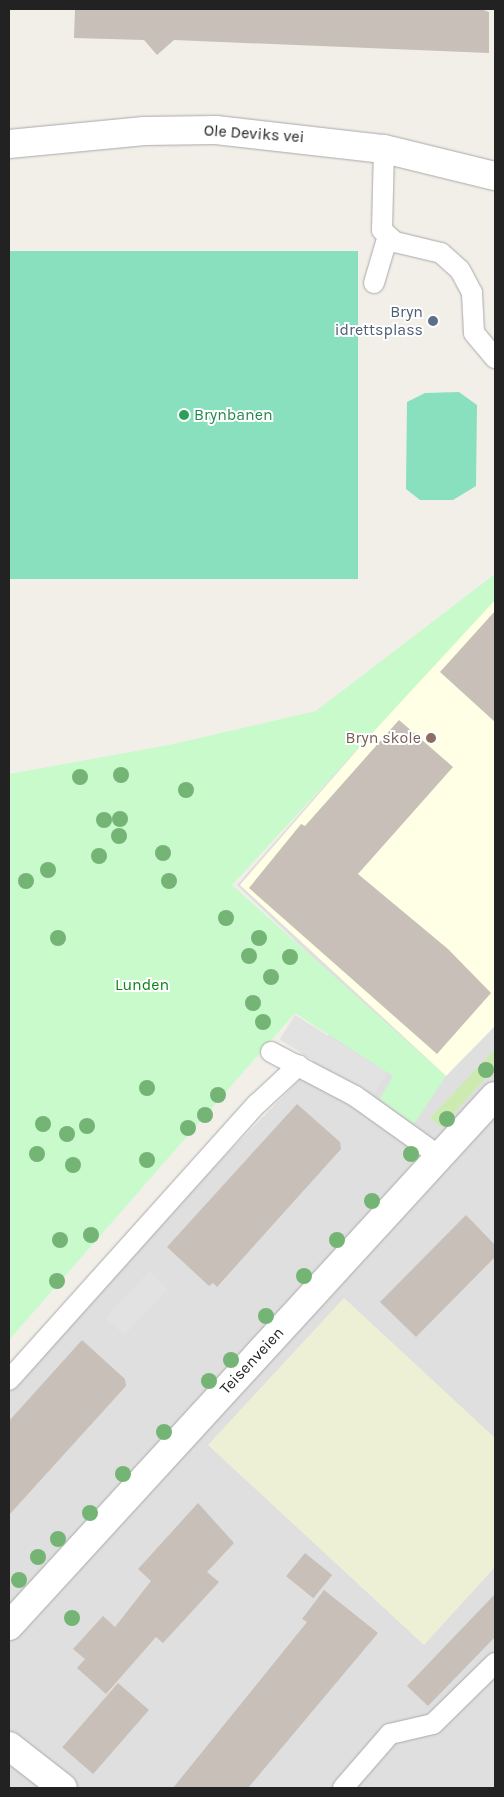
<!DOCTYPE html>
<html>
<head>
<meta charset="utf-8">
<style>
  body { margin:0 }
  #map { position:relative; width:504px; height:1797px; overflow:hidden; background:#f2efe9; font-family:Karla,sans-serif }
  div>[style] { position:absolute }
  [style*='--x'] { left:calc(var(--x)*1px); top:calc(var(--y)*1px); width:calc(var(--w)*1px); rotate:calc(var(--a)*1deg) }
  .residential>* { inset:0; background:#e0dfdf }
  .education>* { inset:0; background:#ffffe5 }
  .farmland>* { inset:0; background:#eef0d5 }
  .grass>* { inset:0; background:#cdebb0 }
  .park>* { inset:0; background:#c8facc }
  .pitch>* { inset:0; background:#88e0be; transform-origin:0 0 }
  .parking>* { inset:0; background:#e2e2e2; transform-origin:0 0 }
  .building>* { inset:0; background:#c7bfb8; transform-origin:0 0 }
  .roads { filter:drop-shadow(0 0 1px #a9a9a9) drop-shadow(0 0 1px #a9a9a9) }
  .service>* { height:20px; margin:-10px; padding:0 10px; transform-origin:10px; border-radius:10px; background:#fff }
  .minor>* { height:28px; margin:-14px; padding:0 14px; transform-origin:14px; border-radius:14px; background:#fff }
  .tertiary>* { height:28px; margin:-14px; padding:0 14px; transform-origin:14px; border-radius:14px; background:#fff }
  .trees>* { width:16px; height:16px; margin:-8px; border-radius:50%; background:#74b475 }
  .dots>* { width:14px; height:14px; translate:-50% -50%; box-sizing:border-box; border:2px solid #fff; border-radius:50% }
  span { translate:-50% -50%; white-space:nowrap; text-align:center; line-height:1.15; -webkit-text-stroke:4px #fff; paint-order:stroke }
  .street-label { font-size:16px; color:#222 }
  .service-label { font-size:16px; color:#4e5e75 }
  .right { translate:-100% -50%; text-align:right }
  .leisure-label { font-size:16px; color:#27864d }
  .left { translate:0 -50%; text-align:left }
  .education-label { font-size:16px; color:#785e54 }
  .park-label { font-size:16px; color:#0c8416 }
  .frame { position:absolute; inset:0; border:10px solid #222; pointer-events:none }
</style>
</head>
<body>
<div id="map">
  <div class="residential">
    <div style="clip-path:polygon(495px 591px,495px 1788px,9px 1788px,9px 1376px,306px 1073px,352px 995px,237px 885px)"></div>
  </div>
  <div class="education">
    <div style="clip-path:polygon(495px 591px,495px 1026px,446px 1076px,240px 885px)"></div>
  </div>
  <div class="farmland">
    <div style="clip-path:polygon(344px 1298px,495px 1438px,495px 1567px,424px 1645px,208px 1445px)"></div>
  </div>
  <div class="grass">
    <div style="clip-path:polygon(495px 1049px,495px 1068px,441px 1127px,430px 1118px)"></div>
  </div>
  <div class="park">
    <div style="clip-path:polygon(495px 574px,495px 600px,232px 885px,446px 1076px,414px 1124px,380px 1099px,393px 1076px,295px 1013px,9px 1340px,9px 774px,169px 745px,316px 711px)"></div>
  </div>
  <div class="pitch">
    <div style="left:358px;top:251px;width:328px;height:349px;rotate:90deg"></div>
    <div style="clip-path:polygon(459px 392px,477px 405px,476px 486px,453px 500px,420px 500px,406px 489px,407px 402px,425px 393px)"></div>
  </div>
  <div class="parking">
    <div style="left:295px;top:1015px;width:109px;height:29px;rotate:32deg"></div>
    <div style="left:149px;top:1271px;width:26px;height:64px;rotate:43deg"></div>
  </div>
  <div class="building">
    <div style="clip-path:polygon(75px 9px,481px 9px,489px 12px,489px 53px,174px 40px,157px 55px,144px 40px,74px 38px)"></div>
    <div style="clip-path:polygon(495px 611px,495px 722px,440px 672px)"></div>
    <div style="clip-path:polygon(399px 720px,453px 767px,358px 874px,448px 949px,491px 993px,437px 1054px,249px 888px,301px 824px,305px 826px)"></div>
    <div style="clip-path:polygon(297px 1104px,340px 1142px,341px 1149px,217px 1287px,213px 1283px,209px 1286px,167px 1247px)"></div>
    <div style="clip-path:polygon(466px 1215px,495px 1245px,495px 1257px,416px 1337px,380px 1302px)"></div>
    <div style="clip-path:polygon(82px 1340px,125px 1379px,126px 1386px,9px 1515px,9px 1421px)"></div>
    <div style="clip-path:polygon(198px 1503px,234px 1543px,207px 1572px,219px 1582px,163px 1643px,156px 1637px,106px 1694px,77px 1668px,85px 1659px,73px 1649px,103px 1616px,115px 1627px,151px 1581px,138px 1569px)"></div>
    <div style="left:305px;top:1553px;width:35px;height:30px;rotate:39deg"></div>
    <div style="clip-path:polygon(324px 1590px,378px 1633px,248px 1788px,173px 1788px,307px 1622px,302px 1619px)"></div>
    <div style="clip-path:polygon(495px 1594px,495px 1637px,428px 1706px,407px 1686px)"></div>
    <div style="left:118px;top:1683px;width:41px;height:85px;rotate:41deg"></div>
  </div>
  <div class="roads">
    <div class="service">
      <div style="--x:384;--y:149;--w:81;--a:91.4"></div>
      <div style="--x:382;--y:230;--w:18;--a:43"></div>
      <div style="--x:395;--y:242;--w:47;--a:13.4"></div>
      <div style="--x:441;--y:253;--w:25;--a:42"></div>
      <div style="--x:460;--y:270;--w:26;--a:62"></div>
      <div style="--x:472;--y:293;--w:40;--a:87.1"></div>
      <div style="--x:474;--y:333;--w:33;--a:50"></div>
      <div style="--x:374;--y:283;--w:46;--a:-73.5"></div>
      <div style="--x:271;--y:1052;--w:95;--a:27.6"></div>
      <div style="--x:355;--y:1096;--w:103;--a:35.5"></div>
      <div style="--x:9;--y:1380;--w:371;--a:-48.1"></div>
      <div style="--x:257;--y:1104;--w:57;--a:-42.9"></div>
      <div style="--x:343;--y:1788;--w:72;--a:-49"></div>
      <div style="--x:390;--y:1734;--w:44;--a:-13.1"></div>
      <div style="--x:433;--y:1724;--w:87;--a:-44.5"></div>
    </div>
    <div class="minor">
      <div style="--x:9;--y:1626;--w:719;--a:-47.48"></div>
      <div style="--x:9;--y:1746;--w:68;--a:37.9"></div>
    </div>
    <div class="tertiary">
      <div style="--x:9;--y:144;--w:136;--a:-5.5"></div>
      <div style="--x:144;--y:131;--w:72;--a:-0.8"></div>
      <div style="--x:216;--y:130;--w:169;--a:6.5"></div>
      <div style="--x:384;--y:149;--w:114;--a:13.7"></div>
    </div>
  </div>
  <div class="trees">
    <div style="left:121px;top:775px"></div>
    <div style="left:80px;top:777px"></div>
    <div style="left:186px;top:790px"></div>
    <div style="left:120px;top:819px"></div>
    <div style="left:104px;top:820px"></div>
    <div style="left:119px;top:836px"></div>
    <div style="left:163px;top:853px"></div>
    <div style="left:99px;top:856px"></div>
    <div style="left:48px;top:870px"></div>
    <div style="left:26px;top:881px"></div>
    <div style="left:169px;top:881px"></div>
    <div style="left:226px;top:918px"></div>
    <div style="left:58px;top:938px"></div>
    <div style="left:259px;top:938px"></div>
    <div style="left:249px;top:956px"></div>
    <div style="left:290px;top:957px"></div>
    <div style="left:271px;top:977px"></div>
    <div style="left:253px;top:1003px"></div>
    <div style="left:263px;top:1022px"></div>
    <div style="left:486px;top:1070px"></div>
    <div style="left:147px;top:1088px"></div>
    <div style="left:218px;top:1095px"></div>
    <div style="left:205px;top:1115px"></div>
    <div style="left:447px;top:1119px"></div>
    <div style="left:43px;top:1124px"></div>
    <div style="left:87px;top:1126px"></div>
    <div style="left:188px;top:1128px"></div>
    <div style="left:67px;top:1134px"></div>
    <div style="left:37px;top:1154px"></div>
    <div style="left:411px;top:1154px"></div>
    <div style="left:147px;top:1160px"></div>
    <div style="left:73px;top:1165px"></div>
    <div style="left:372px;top:1201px"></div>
    <div style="left:91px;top:1235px"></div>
    <div style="left:60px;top:1240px"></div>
    <div style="left:337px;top:1240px"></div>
    <div style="left:304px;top:1276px"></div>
    <div style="left:57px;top:1281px"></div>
    <div style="left:266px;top:1316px"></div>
    <div style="left:231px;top:1360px"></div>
    <div style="left:209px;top:1381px"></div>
    <div style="left:164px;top:1432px"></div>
    <div style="left:123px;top:1474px"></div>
    <div style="left:90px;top:1513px"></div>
    <div style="left:58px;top:1539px"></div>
    <div style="left:38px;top:1557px"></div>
    <div style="left:19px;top:1580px"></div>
    <div style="left:72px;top:1618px"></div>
  </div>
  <div class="dots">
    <div style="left:433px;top:321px;background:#5c6f8a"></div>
    <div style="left:184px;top:415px;background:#2e9e5b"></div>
    <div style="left:431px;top:738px;background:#8d6e63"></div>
  </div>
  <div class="street-label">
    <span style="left:254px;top:134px;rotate:4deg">Ole Deviks vei</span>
    <span style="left:252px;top:1361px;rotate:-47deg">Teisenveien</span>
  </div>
  <div class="service-label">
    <span class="right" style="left:423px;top:321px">Bryn<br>idrettsplass</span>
  </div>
  <div class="leisure-label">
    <span class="left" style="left:194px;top:415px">Brynbanen</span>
  </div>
  <div class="education-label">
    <span class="right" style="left:421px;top:738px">Bryn skole</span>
  </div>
  <div class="park-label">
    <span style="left:142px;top:985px">Lunden</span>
  </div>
  <div class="frame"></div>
</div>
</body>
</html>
